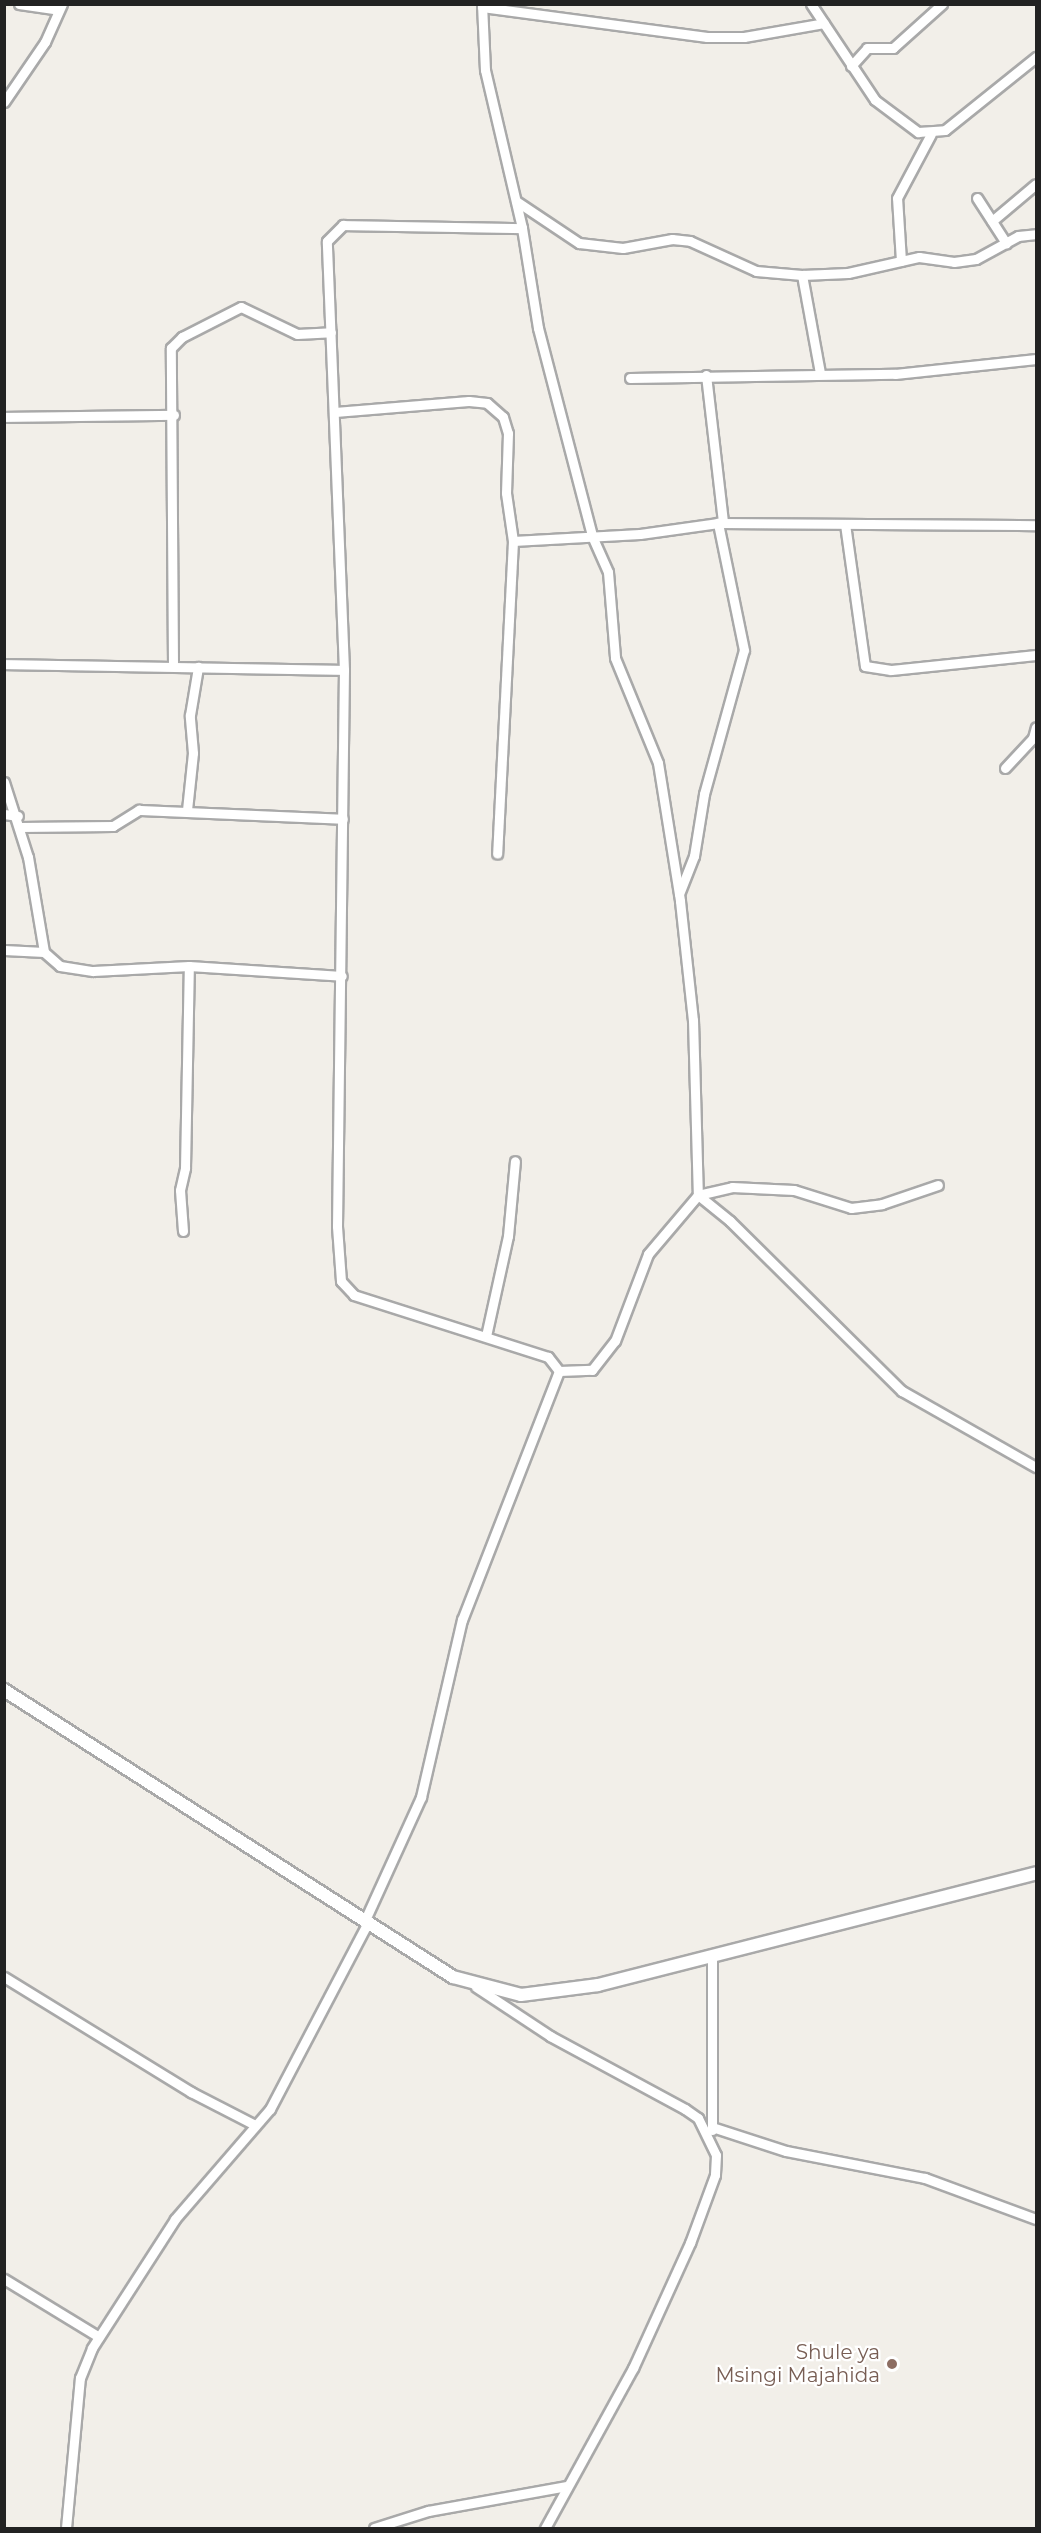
<!DOCTYPE html>
<style>
body{margin:0}
#map{position:relative;width:1041px;height:2533px;overflow:hidden;background:#f2efe9;font-family:Montserrat,sans-serif}
div>[style]{position:absolute}
.roads{filter:drop-shadow(2px 0 #a9a9a9) drop-shadow(-2px 0 #a9a9a9) drop-shadow(0 2px #a9a9a9) drop-shadow(0 -2px #a9a9a9)}
.minor>*{height:9px;margin:-4.5px;padding:0 4.5px;transform-origin:4.5px;border-radius:4.5px;background:#fff}
.tertiary>*{height:12px;margin:-6px;padding:0 6px;transform-origin:6px;border-radius:6px;background:#fff}
.dots>*{width:16px;height:16px;translate:-50% -50%;box-sizing:border-box;border:3px solid #fff;border-radius:50%}
span{translate:-50% -50%;white-space:nowrap;text-align:center;line-height:1.15;-webkit-text-stroke:4.5px #fff;paint-order:stroke}
.education-label{font-size:20px;color:#785e54}
.right{translate:-100% -50%;text-align:right}
.frame{position:absolute;inset:0;border:6px solid #222;pointer-events:none}
</style>
<div id="map">
<div class="roads">
<div class="minor">
<div style="left:19px;top:4px;width:40px;rotate:8.5deg"></div>
<div style="left:482px;top:4px;width:66px;rotate:87.4deg"></div>
<div style="left:485px;top:70px;width:162px;rotate:76.8deg"></div>
<div style="left:522px;top:228px;width:101px;rotate:80.9deg"></div>
<div style="left:538px;top:328px;width:215px;rotate:75.4deg"></div>
<div style="left:592px;top:536px;width:39px;rotate:66deg"></div>
<div style="left:608px;top:572px;width:86px;rotate:85.3deg"></div>
<div style="left:615px;top:658px;width:113px;rotate:67.7deg"></div>
<div style="left:658px;top:763px;width:140px;rotate:80.9deg"></div>
<div style="left:680px;top:901px;width:120px;rotate:83.8deg"></div>
<div style="left:693px;top:1020px;width:175px;rotate:88.4deg"></div>
<div style="left:698px;top:1195px;width:41px;rotate:39.1deg"></div>
<div style="left:730px;top:1221px;width:242px;rotate:44.7deg"></div>
<div style="left:902px;top:1391px;width:154px;rotate:29.6deg"></div>
<div style="left:811px;top:4px;width:115px;rotate:56.3deg"></div>
<div style="left:875px;top:100px;width:54px;rotate:36.7deg"></div>
<div style="left:918px;top:132px;width:27px;rotate:-4deg"></div>
<div style="left:945px;top:130px;width:117px;rotate:-38.7deg"></div>
<div style="left:482px;top:7px;width:227px;rotate:7.6deg"></div>
<div style="left:707px;top:37px;width:37px"></div>
<div style="left:744px;top:37px;width:81px;rotate:-9.9deg"></div>
<div style="left:851px;top:66px;width:24px;rotate:-48deg"></div>
<div style="left:867px;top:48px;width:26px"></div>
<div style="left:893px;top:48px;width:66px;rotate:-41.9deg"></div>
<div style="left:4px;top:102px;width:73px;rotate:-55.7deg"></div>
<div style="left:45px;top:42px;width:42px;rotate:-65.9deg"></div>
<div style="left:977px;top:198px;width:54px;rotate:57.2deg"></div>
<div style="left:516px;top:201px;width:76px;rotate:33.7deg"></div>
<div style="left:579px;top:243px;width:44px;rotate:6.5deg"></div>
<div style="left:623px;top:248px;width:50px;rotate:-10.4deg"></div>
<div style="left:672px;top:239px;width:18px;rotate:6deg"></div>
<div style="left:690px;top:241px;width:72px;rotate:24.4deg"></div>
<div style="left:756px;top:271px;width:46px;rotate:5deg"></div>
<div style="left:802px;top:275px;width:46px;rotate:-2.5deg"></div>
<div style="left:848px;top:273px;width:73px;rotate:-12.7deg"></div>
<div style="left:919px;top:257px;width:35px;rotate:8deg"></div>
<div style="left:954px;top:262px;width:22px;rotate:-8deg"></div>
<div style="left:976px;top:259px;width:48px;rotate:-28.7deg"></div>
<div style="left:1018px;top:236px;width:18px;rotate:-6deg"></div>
<div style="left:992px;top:221px;width:57px;rotate:-40.1deg"></div>
<div style="left:901px;top:261px;width:63px;rotate:-93.6deg"></div>
<div style="left:897px;top:198px;width:72px;rotate:-62deg"></div>
<div style="left:802px;top:275px;width:100px;rotate:79.6deg"></div>
<div style="left:706px;top:375px;width:149px;rotate:83.4deg"></div>
<div style="left:630px;top:378px;width:265px;rotate:-0.9deg"></div>
<div style="left:895px;top:374px;width:142px;rotate:-6.1deg"></div>
<div style="left:335px;top:412px;width:134px;rotate:-4.7deg"></div>
<div style="left:469px;top:401px;width:18px;rotate:6deg"></div>
<div style="left:487px;top:403px;width:21px;rotate:41deg"></div>
<div style="left:503px;top:417px;width:17px;rotate:73deg"></div>
<div style="left:508px;top:433px;width:60px;rotate:91.9deg"></div>
<div style="left:506px;top:493px;width:49px;rotate:81.7deg"></div>
<div style="left:513px;top:541px;width:313px;rotate:92.9deg"></div>
<div style="left:4px;top:417px;width:170px;rotate:-0.7deg"></div>
<div style="left:845px;top:524px;width:143px;rotate:82deg"></div>
<div style="left:865px;top:666px;width:26px;rotate:9deg"></div>
<div style="left:891px;top:670px;width:146px;rotate:-5.9deg"></div>
<div style="left:513px;top:541px;width:127px;rotate:-3.2deg"></div>
<div style="left:640px;top:534px;width:79px;rotate:-8deg"></div>
<div style="left:718px;top:523px;width:318px;rotate:0.4deg"></div>
<div style="left:4px;top:664px;width:340px;rotate:1deg"></div>
<div style="left:173px;top:664px;width:316px;rotate:-90.4deg"></div>
<div style="left:171px;top:348px;width:16px;rotate:-45deg"></div>
<div style="left:182px;top:337px;width:66px;rotate:-27deg"></div>
<div style="left:241px;top:307px;width:62px;rotate:25.7deg"></div>
<div style="left:297px;top:334px;width:34px;rotate:-3deg"></div>
<div style="left:1005px;top:768px;width:41px;rotate:-47deg"></div>
<div style="left:1033px;top:738px;width:11px;rotate:-75deg"></div>
<div style="left:4px;top:782px;width:79px;rotate:72.3deg"></div>
<div style="left:28px;top:857px;width:96px;rotate:80.4deg"></div>
<div style="left:44px;top:952px;width:21px;rotate:41deg"></div>
<div style="left:60px;top:966px;width:33px;rotate:9deg"></div>
<div style="left:93px;top:971px;width:96px;rotate:-3deg"></div>
<div style="left:189px;top:966px;width:153px;rotate:3.7deg"></div>
<div style="left:187px;top:810px;width:57px;rotate:-84deg"></div>
<div style="left:193px;top:753px;width:38px;rotate:-95deg"></div>
<div style="left:190px;top:715px;width:49px;rotate:-80.5deg"></div>
<div style="left:4px;top:814px;width:14px;rotate:8deg"></div>
<div style="left:20px;top:827px;width:93px;rotate:-0.6deg"></div>
<div style="left:113px;top:826px;width:31px;rotate:-32deg"></div>
<div style="left:139px;top:810px;width:204px;rotate:2.5deg"></div>
<div style="left:679px;top:894px;width:41px;rotate:-68.5deg"></div>
<div style="left:694px;top:856px;width:63px;rotate:-80.8deg"></div>
<div style="left:704px;top:794px;width:149px;rotate:-74.5deg"></div>
<div style="left:744px;top:650px;width:130px;rotate:-101.6deg"></div>
<div style="left:4px;top:950px;width:40px;rotate:2.9deg"></div>
<div style="left:183px;top:1231px;width:41px;rotate:-94.2deg"></div>
<div style="left:180px;top:1190px;width:23px;rotate:-77deg"></div>
<div style="left:185px;top:1168px;width:202px;rotate:-88.9deg"></div>
<div style="left:486px;top:1336px;width:102px;rotate:-77.6deg"></div>
<div style="left:508px;top:1236px;width:75px;rotate:-84.7deg"></div>
<div style="left:559px;top:1371px;width:33px;rotate:-2deg"></div>
<div style="left:592px;top:1370px;width:37px;rotate:-52deg"></div>
<div style="left:615px;top:1341px;width:93px;rotate:-69.2deg"></div>
<div style="left:648px;top:1254px;width:77px;rotate:-49.7deg"></div>
<div style="left:698px;top:1195px;width:35px;rotate:-13deg"></div>
<div style="left:732px;top:1187px;width:62px;rotate:2.8deg"></div>
<div style="left:794px;top:1190px;width:60px;rotate:17.5deg"></div>
<div style="left:851px;top:1208px;width:31px;rotate:-7deg"></div>
<div style="left:882px;top:1204px;width:59px;rotate:-18.7deg"></div>
<div style="left:365px;top:1920px;width:135px;rotate:-65.5deg"></div>
<div style="left:421px;top:1797px;width:182px;rotate:-77deg"></div>
<div style="left:462px;top:1620px;width:267px;rotate:-68.7deg"></div>
<div style="left:559px;top:1371px;width:18px;rotate:-128deg"></div>
<div style="left:548px;top:1357px;width:204px;rotate:-162.3deg"></div>
<div style="left:354px;top:1295px;width:19px;rotate:-133deg"></div>
<div style="left:341px;top:1281px;width:55px;rotate:-94.2deg"></div>
<div style="left:337px;top:1226px;width:556px;rotate:-89.28deg"></div>
<div style="left:344px;top:670px;width:429px;rotate:-92.3deg"></div>
<div style="left:327px;top:241px;width:23px;rotate:-45deg"></div>
<div style="left:343px;top:225px;width:179px;rotate:1deg"></div>
<div style="left:4px;top:1977px;width:220px;rotate:31.6deg"></div>
<div style="left:191px;top:2092px;width:72px;rotate:27.3deg"></div>
<div style="left:476px;top:1987px;width:89px;rotate:33.5deg"></div>
<div style="left:550px;top:2036px;width:153px;rotate:28.4deg"></div>
<div style="left:685px;top:2109px;width:16px;rotate:35deg"></div>
<div style="left:698px;top:2118px;width:41px;rotate:64.1deg"></div>
<div style="left:716px;top:2155px;width:20px;rotate:93deg"></div>
<div style="left:715px;top:2175px;width:72px;rotate:110.2deg"></div>
<div style="left:690px;top:2243px;width:137px;rotate:114.5deg"></div>
<div style="left:633px;top:2368px;width:183px;rotate:118.8deg"></div>
<div style="left:712px;top:2127px;width:78px;rotate:18deg"></div>
<div style="left:786px;top:2151px;width:142px;rotate:11deg"></div>
<div style="left:925px;top:2178px;width:118px;rotate:20.3deg"></div>
<div style="left:712px;top:2130px;width:173px;rotate:-90deg"></div>
<div style="left:4px;top:2279px;width:111px;rotate:31.4deg"></div>
<div style="left:66px;top:2528px;width:151px;rotate:-84.7deg"></div>
<div style="left:80px;top:2378px;width:32px;rotate:-68deg"></div>
<div style="left:92px;top:2348px;width:153px;rotate:-57.2deg"></div>
<div style="left:175px;top:2219px;width:145px;rotate:-49.2deg"></div>
<div style="left:270px;top:2109px;width:211px;rotate:-62.3deg"></div>
<div style="left:374px;top:2528px;width:57px;rotate:-17.5deg"></div>
<div style="left:428px;top:2511px;width:141px;rotate:-10.2deg"></div>
</div>
<div class="tertiary">
<div style="left:4px;top:1690px;width:533px;rotate:32.59deg"></div>
<div style="left:453px;top:1977px;width:70px;rotate:14.8deg"></div>
<div style="left:521px;top:1995px;width:78px;rotate:-7.4deg"></div>
<div style="left:598px;top:1985px;width:452px;rotate:-14.3deg"></div>
</div>
</div>
<div class="dots">
<div style="left:892px;top:2364px;background:#8d6e63"></div>
</div>
<div class="education-label">
<span class="right" style="left:880px;top:2364px">Shule ya<br>Msingi Majahida</span>
</div>
<div class="frame"></div>
</div>
